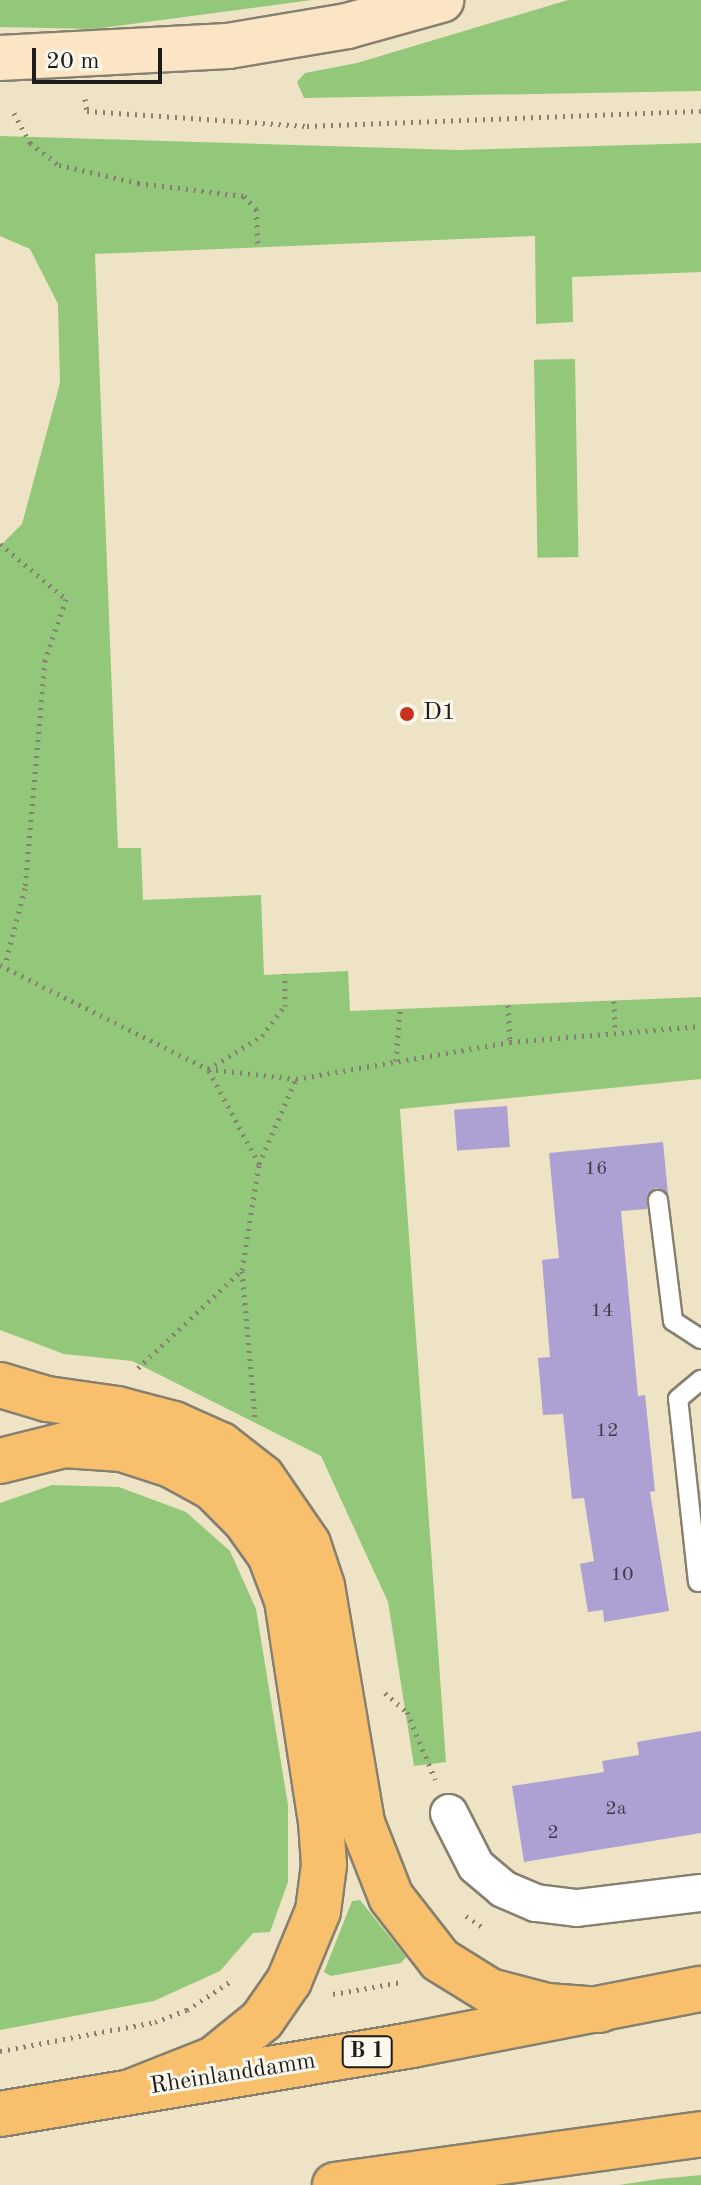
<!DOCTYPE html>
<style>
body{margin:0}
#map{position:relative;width:701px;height:2185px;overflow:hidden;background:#eee4c5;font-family:"Old Standard TT",serif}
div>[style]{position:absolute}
.green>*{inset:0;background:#93c87a;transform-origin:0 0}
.building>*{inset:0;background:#aca1d2;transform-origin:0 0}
.path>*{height:5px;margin-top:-2.5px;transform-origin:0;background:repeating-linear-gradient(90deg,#858070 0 2px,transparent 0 8px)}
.roads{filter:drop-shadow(2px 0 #858070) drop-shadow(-2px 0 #858070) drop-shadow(0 2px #858070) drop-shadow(0 -2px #858070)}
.lane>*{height:18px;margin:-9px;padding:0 9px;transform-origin:9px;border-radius:9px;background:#fff}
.street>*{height:36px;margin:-18px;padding:0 18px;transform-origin:18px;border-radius:18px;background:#fff}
.secondary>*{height:44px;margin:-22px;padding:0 22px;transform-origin:22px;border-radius:22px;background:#fce5c4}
.primary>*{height:44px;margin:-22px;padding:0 22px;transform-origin:22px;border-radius:22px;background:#f8bf6c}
.highway>*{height:44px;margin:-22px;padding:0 22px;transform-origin:22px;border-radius:22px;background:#f8bf6c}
.dots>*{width:22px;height:22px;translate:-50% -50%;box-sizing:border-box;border:4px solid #fbf7ec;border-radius:50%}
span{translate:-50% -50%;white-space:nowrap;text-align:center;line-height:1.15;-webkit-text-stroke:6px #fbf7ec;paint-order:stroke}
.number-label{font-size:20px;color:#403d4a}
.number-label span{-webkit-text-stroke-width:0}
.shield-label span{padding:2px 6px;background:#fbf7ec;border:2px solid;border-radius:6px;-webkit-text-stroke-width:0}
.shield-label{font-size:22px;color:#1c1c1c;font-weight:700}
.poi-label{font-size:24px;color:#1c1c1c}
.left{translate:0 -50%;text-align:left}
.street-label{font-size:24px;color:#1c1c1c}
.scale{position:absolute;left:32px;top:48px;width:130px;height:36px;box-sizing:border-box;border:4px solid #1c1c1c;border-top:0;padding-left:10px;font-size:24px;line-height:28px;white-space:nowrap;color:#1c1c1c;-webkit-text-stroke:6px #fbf7ec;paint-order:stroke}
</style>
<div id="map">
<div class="green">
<div style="clip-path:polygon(0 0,312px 0,94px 29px,0 27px)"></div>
<div style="clip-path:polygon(568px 0,701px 0,701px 91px,304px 98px,297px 82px,305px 73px,357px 63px)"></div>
<div style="clip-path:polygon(0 136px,458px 150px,701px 143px,701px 272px,572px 277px,573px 322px,536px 324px,535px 236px,95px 254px,118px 848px,141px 848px,143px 900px,261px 895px,264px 975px,348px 971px,350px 1011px,701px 997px,701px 1079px,400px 1109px,446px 1762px,414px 1766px,388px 1602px,321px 1456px,132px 1361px,64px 1354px,0 1330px,0 546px,22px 524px,60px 383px,58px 304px,30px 249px,0 236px)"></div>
<div style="left:575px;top:359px;width:198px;height:41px;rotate:89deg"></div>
<div style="clip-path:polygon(52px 1485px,119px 1487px,186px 1512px,230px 1551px,256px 1609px,288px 1805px,288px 1882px,270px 1932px,253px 1933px,220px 1971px,154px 2001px,0 2030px,0 1503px)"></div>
<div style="clip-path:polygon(360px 1900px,406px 1957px,401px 1963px,331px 1976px,324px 1972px,352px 1901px)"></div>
<div style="clip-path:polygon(701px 2175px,701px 2185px,619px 2185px,659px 2179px)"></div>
</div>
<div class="building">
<div style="left:507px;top:1106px;width:41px;height:53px;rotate:86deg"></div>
<div style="clip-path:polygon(663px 1142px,668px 1194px,656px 1188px,647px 1195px,647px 1209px,621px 1211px,638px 1396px,645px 1395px,655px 1491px,650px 1492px,669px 1611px,604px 1622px,603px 1610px,588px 1612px,580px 1564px,594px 1561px,584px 1498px,572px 1499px,563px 1414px,543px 1415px,538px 1358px,550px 1357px,542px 1260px,559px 1258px,549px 1153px)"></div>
<div style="clip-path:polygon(701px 1731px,701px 1833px,524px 1862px,512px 1786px,604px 1772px,602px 1761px,639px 1755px,637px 1742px)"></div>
</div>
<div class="path">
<div style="left:85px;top:99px;width:12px;rotate:81deg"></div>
<div style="left:87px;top:111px;width:221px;rotate:3.9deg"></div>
<div style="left:307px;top:126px;width:394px;rotate:-2.2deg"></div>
<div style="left:14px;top:113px;width:34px;rotate:62deg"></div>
<div style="left:30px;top:143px;width:36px;rotate:37deg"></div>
<div style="left:59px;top:165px;width:81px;rotate:12.8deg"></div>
<div style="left:138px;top:183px;width:107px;rotate:7deg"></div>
<div style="left:244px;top:196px;width:18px;rotate:47deg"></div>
<div style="left:256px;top:209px;width:38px;rotate:87deg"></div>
<div style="left:0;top:544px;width:86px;rotate:39.8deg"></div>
<div style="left:66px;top:599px;width:65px;rotate:109deg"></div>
<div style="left:45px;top:660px;width:229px;rotate:95deg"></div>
<div style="left:25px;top:888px;width:79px;rotate:104.7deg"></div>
<div style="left:0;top:965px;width:233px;rotate:26.6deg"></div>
<div style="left:208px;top:1069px;width:89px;rotate:6.5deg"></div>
<div style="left:296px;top:1079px;width:217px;rotate:-9.8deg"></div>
<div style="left:510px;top:1042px;width:192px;rotate:-4.8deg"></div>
<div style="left:614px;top:1001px;width:30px;rotate:88deg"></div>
<div style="left:508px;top:1005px;width:37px;rotate:87deg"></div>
<div style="left:396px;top:1061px;width:52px;rotate:-85.6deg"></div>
<div style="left:259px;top:1164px;width:93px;rotate:-66.5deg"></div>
<div style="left:242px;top:1271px;width:147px;rotate:84.9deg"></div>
<div style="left:138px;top:1368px;width:143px;rotate:-43.3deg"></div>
<div style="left:242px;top:1270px;width:107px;rotate:-80.9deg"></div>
<div style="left:259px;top:1164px;width:108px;rotate:-118.2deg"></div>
<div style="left:208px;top:1069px;width:63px;rotate:-31.4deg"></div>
<div style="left:262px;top:1036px;width:38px;rotate:-53deg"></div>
<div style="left:285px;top:1006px;width:32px;rotate:-90deg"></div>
<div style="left:385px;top:1693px;width:29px;rotate:41deg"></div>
<div style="left:407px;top:1712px;width:73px;rotate:67.3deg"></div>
<div style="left:466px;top:1916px;width:22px;rotate:34deg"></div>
<div style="left:333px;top:1994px;width:70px;rotate:-9.9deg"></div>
<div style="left:0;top:2051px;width:158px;rotate:-10.6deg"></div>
<div style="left:155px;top:2022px;width:34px;rotate:-21deg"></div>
<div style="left:187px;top:2010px;width:55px;rotate:-33.1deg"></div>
</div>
<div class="roads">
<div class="lane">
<div style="left:658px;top:1200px;width:122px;rotate:82.9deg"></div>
<div style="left:673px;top:1321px;width:33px;rotate:33deg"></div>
<div style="left:698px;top:1582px;width:184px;rotate:-96.2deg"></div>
<div style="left:678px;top:1399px;width:30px;rotate:-40deg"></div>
</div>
<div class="street">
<div style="left:449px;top:1813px;width:59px;rotate:63deg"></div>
<div style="left:476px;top:1866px;width:35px;rotate:40deg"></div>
<div style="left:503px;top:1889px;width:36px;rotate:23deg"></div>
<div style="left:536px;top:1903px;width:41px;rotate:7deg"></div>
<div style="left:577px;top:1908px;width:125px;rotate:-6.9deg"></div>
</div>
<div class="secondary">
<div style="left:0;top:58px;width:228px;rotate:-3deg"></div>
<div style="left:228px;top:46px;width:121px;rotate:-9.5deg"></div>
<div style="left:347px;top:26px;width:98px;rotate:-15.5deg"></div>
</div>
<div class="primary">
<div style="left:0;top:2114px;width:418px;rotate:-9.5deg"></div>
<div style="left:412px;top:2045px;width:294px;rotate:-11deg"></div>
<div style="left:335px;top:2185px;width:370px;rotate:-7.9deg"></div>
</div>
<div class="highway">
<div style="left:0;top:1385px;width:49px;rotate:16.6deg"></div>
<div style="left:47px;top:1399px;width:71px;rotate:8.1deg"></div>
<div style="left:117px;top:1409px;width:59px;rotate:14.7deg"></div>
<div style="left:174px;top:1424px;width:51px;rotate:24.1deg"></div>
<div style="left:221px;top:1445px;width:52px;rotate:38deg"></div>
<div style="left:262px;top:1477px;width:81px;rotate:55.5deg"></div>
<div style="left:308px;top:1544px;width:44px;rotate:71.6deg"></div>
<div style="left:322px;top:1586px;width:240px;rotate:80.4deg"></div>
<div style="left:362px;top:1823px;width:79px;rotate:68.6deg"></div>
<div style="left:391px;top:1897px;width:80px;rotate:52.1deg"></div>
<div style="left:440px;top:1960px;width:59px;rotate:31.8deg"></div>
<div style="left:490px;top:1991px;width:59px;rotate:14.7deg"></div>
<div style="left:547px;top:2006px;width:53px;rotate:4.3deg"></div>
<div style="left:0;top:1461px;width:66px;rotate:-14deg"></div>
<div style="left:64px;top:1445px;width:58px;rotate:3.9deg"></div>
<div style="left:122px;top:1449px;width:52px;rotate:18.1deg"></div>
<div style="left:171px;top:1465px;width:48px;rotate:28.7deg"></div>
<div style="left:213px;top:1488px;width:45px;rotate:45deg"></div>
<div style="left:245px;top:1520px;width:43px;rotate:54.5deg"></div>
<div style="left:270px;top:1555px;width:48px;rotate:69.3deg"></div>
<div style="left:287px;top:1600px;width:224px;rotate:81.3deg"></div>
<div style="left:321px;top:1821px;width:44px;rotate:86.1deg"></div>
<div style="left:324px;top:1865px;width:46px;rotate:97.4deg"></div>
<div style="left:318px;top:1911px;width:76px;rotate:112.5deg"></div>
<div style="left:289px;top:1981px;width:47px;rotate:124.7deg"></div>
<div style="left:262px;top:2020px;width:62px;rotate:140.9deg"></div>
<div style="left:214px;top:2059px;width:87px;rotate:158.4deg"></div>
</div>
</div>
<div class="dots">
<div style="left:407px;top:714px;background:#c8321e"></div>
</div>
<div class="number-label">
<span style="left:596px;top:1169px">16</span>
<span style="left:602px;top:1311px">14</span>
<span style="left:607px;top:1431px">12</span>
<span style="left:622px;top:1575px">10</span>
<span style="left:616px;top:1809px">2a</span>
<span style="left:553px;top:1833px">2</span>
</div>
<div class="shield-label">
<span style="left:367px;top:2052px">B 1</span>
</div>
<div class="poi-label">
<span class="left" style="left:423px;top:714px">D1</span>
</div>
<div class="street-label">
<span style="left:233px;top:2075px;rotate:-9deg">Rheinlanddamm</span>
</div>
<div class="scale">20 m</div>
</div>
